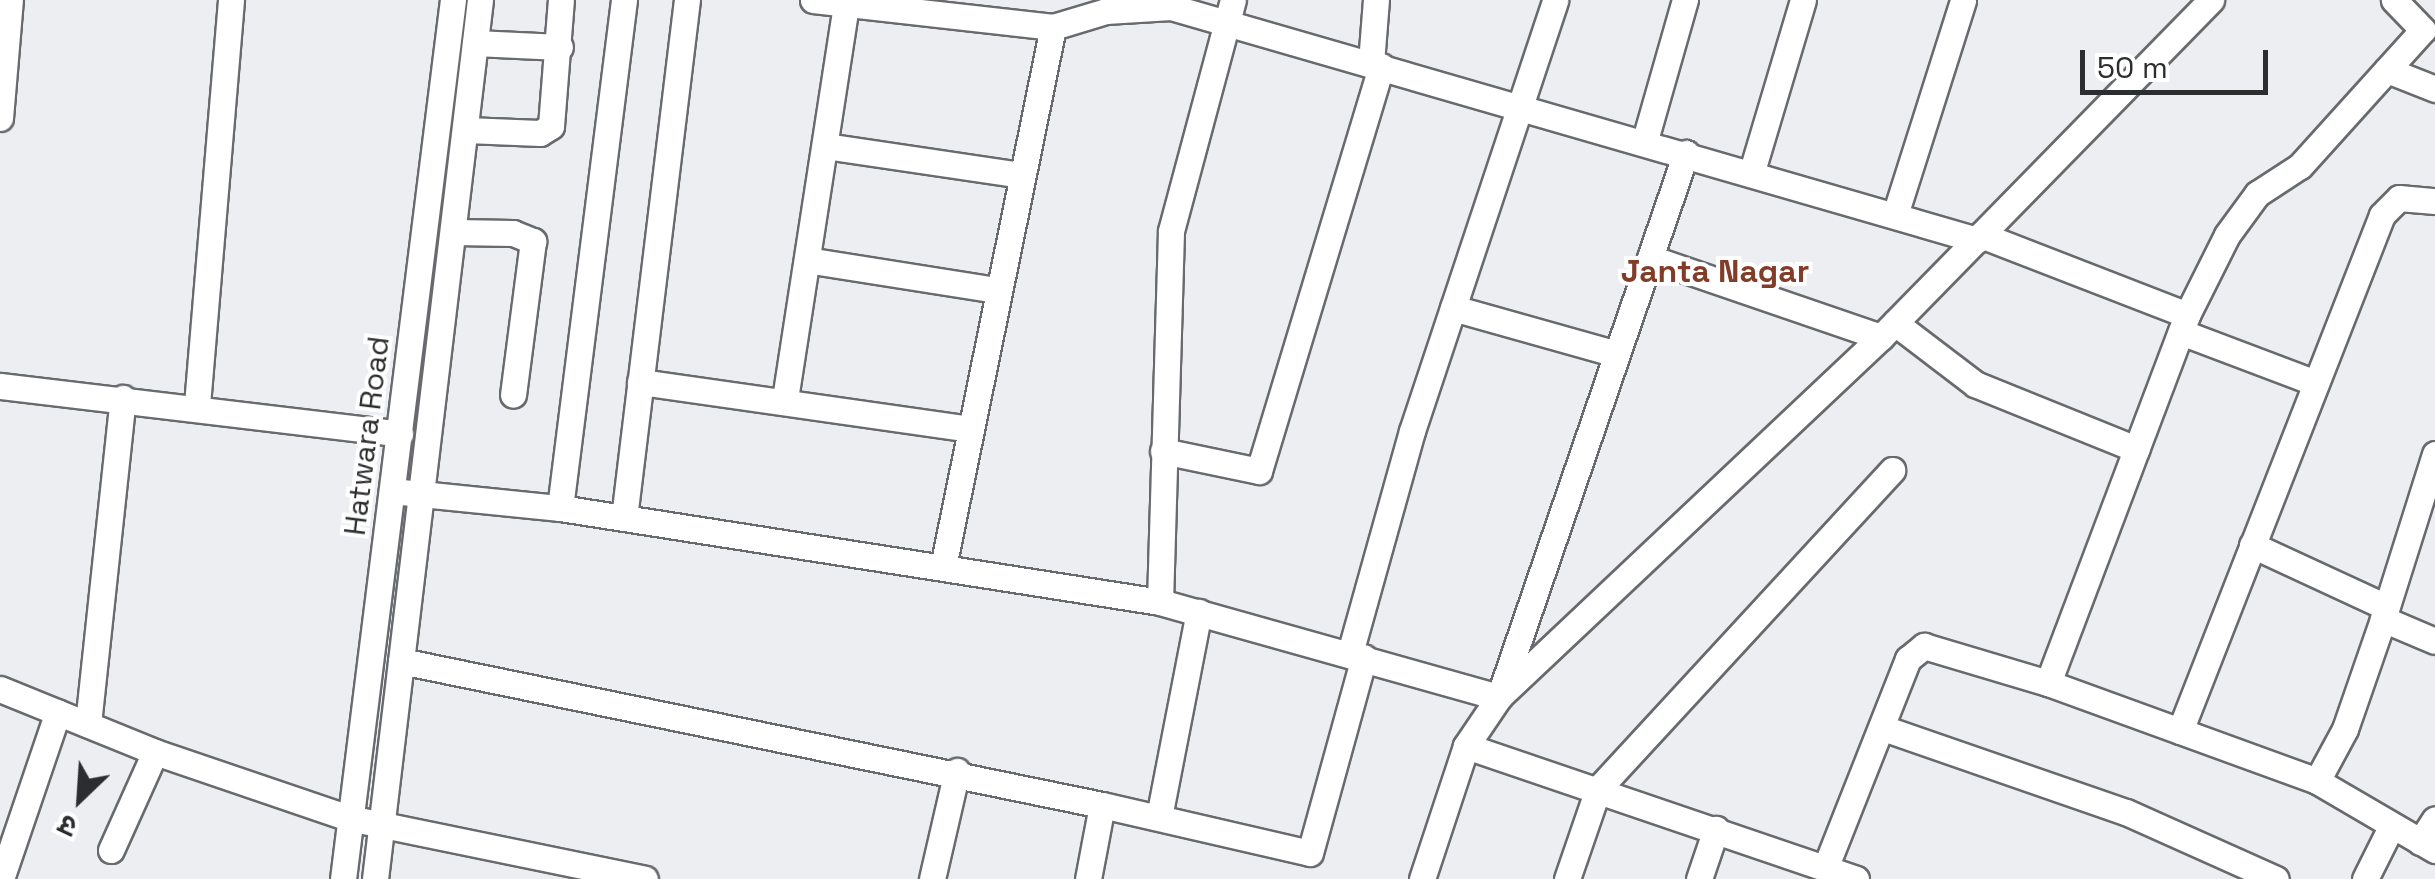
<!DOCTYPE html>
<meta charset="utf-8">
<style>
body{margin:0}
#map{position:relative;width:2435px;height:879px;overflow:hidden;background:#eceef2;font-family:"Space Grotesk","Noto Sans Devanagari",sans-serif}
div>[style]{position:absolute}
.roads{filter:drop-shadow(2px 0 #686a6d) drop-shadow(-2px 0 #686a6d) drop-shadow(0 2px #686a6d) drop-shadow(0 -2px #686a6d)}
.minor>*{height:25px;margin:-12.5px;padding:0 12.5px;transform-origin:12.5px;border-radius:12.5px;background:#fff}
span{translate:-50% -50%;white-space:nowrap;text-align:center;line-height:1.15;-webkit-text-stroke:8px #fff;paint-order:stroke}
.street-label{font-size:30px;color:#2c2d2e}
.neighbourhood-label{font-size:32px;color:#823d28;font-weight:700}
.north{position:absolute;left:30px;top:749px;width:100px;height:100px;-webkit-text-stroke:8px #fff;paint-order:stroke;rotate:205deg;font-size:28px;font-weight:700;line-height:40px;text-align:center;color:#2c2d2e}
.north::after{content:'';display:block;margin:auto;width:35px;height:45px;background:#2c2d2e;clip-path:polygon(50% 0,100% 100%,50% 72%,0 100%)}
.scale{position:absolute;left:2080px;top:50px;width:188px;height:45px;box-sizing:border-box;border:5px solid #2c2d2e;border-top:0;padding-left:12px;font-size:30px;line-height:35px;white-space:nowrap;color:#2c2d2e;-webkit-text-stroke:8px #fff;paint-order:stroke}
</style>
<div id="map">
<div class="roads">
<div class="minor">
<div style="left:813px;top:0;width:242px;rotate:6.4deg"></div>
<div style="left:1053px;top:27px;width:55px;rotate:-16.8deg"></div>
<div style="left:1106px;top:11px;width:65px;rotate:-3.5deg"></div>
<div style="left:1171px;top:7px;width:839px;rotate:16.12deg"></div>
<div style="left:475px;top:43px;width:85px;rotate:2.7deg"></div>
<div style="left:1371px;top:63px;width:63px;rotate:-85.5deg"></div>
<div style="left:2387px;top:70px;width:52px;rotate:21.6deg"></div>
<div style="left:0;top:118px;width:118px;rotate:-85.2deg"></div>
<div style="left:466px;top:130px;width:74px;rotate:2.3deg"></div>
<div style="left:540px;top:133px;width:13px;rotate:-32deg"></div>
<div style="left:551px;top:126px;width:126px;rotate:-85.5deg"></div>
<div style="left:1645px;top:140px;width:146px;rotate:-74.1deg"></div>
<div style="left:825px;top:146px;width:198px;rotate:8.4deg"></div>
<div style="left:1752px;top:171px;width:178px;rotate:-73.4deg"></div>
<div style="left:1895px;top:215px;width:225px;rotate:-72.4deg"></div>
<div style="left:454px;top:232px;width:59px;rotate:1deg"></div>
<div style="left:513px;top:233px;width:22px;rotate:22deg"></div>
<div style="left:533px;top:241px;width:155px;rotate:97.4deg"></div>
<div style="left:1981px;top:235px;width:221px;rotate:21.2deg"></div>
<div style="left:1650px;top:258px;width:244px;rotate:18.9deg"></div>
<div style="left:807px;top:260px;width:192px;rotate:9deg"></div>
<div style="left:1453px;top:308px;width:170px;rotate:15.7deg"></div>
<div style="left:1895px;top:323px;width:101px;rotate:37.3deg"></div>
<div style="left:1975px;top:384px;width:174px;rotate:22deg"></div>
<div style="left:2181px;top:332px;width:144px;rotate:20.7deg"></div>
<div style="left:640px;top:382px;width:333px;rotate:8.1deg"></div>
<div style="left:0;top:386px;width:403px;rotate:6.8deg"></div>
<div style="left:785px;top:399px;width:400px;rotate:-81.2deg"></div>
<div style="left:197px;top:405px;width:406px;rotate:-85.2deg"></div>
<div style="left:1163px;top:451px;width:98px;rotate:11.8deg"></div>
<div style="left:1259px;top:471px;width:423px;rotate:-73.2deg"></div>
<div style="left:392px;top:491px;width:169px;rotate:5.8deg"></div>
<div style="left:560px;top:508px;width:607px;rotate:8.9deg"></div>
<div style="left:1160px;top:602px;width:352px;rotate:15.7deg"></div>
<div style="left:560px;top:508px;width:512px;rotate:-82.82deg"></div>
<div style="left:624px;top:518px;width:522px;rotate:-83.07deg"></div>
<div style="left:2252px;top:545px;width:148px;rotate:24.8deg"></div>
<div style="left:943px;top:567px;width:551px;rotate:-78.49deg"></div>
<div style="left:1160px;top:602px;width:371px;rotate:-88.3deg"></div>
<div style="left:1171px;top:231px;width:239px;rotate:-75deg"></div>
<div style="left:2383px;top:619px;width:173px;rotate:-72.5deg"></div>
<div style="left:1350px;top:653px;width:230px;rotate:-74.4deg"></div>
<div style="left:1412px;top:431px;width:454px;rotate:-71.6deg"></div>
<div style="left:401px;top:661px;width:716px;rotate:11.61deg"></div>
<div style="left:1102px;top:805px;width:75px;rotate:100.7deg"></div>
<div style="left:2048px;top:683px;width:286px;rotate:20deg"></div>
<div style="left:2317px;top:781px;width:137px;rotate:30.3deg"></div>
<div style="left:0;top:689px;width:167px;rotate:22.1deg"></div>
<div style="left:155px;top:752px;width:205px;rotate:18.8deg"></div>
<div style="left:349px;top:818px;width:302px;rotate:11.6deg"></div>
<div style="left:1501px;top:692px;width:570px;rotate:-71.06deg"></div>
<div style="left:88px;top:724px;width:328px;rotate:-83.9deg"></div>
<div style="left:1883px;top:728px;width:257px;rotate:19.1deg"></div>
<div style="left:2126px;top:812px;width:164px;rotate:24.1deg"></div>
<div style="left:2180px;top:731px;width:554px;rotate:-68.62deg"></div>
<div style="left:2382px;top:215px;width:24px;rotate:-45deg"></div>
<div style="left:2399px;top:198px;width:36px;rotate:5deg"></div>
<div style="left:1466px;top:746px;width:412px;rotate:18.8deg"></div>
<div style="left:2317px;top:781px;width:59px;rotate:-61.7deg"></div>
<div style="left:2345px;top:729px;width:116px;rotate:-70.9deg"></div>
<div style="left:2383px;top:619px;width:56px;rotate:22.9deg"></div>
<div style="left:1102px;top:805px;width:213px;rotate:13deg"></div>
<div style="left:1310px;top:853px;width:203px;rotate:-74.6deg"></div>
<div style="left:1159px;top:817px;width:209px;rotate:-79deg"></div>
<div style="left:2420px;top:842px;width:27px;rotate:-57deg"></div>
<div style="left:111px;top:850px;width:107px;rotate:-65.8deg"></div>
<div style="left:1826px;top:866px;width:223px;rotate:-68.4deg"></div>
<div style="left:1908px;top:659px;width:21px;rotate:-39deg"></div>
<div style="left:1924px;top:646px;width:129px;rotate:16.6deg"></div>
<div style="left:2048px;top:683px;width:393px;rotate:-69.3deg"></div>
<div style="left:2187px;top:315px;width:89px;rotate:-63.4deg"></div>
<div style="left:2227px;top:235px;width:51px;rotate:-53.8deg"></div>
<div style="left:2257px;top:194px;width:51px;rotate:-33.1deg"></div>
<div style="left:2300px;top:166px;width:183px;rotate:-47.9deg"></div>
<div style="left:2423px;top:30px;width:42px;rotate:-134deg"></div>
<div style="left:1px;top:879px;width:176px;rotate:-71.2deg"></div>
<div style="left:343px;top:879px;width:886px;rotate:-82.87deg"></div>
<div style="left:375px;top:879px;width:885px;rotate:-83.19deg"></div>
<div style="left:932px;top:879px;width:111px;rotate:-77deg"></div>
<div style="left:1422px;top:879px;width:140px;rotate:-71.7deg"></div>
<div style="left:1466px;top:746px;width:59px;rotate:-56deg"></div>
<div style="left:1499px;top:697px;width:525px;rotate:-43.3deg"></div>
<div style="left:1881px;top:337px;width:472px;rotate:-45.6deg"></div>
<div style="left:1567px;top:879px;width:95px;rotate:-71deg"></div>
<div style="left:1598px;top:789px;width:434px;rotate:-47.3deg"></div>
<div style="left:1699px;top:879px;width:53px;rotate:-71.2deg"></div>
<div style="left:2365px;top:879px;width:58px;rotate:-63.4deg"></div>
</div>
</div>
<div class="street-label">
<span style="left:367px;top:436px;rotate:-83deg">Hatwara Road</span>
</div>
<div class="neighbourhood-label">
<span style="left:1715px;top:271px">Janta Nagar</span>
</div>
<div class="north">उ</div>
<div class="scale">50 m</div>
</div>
